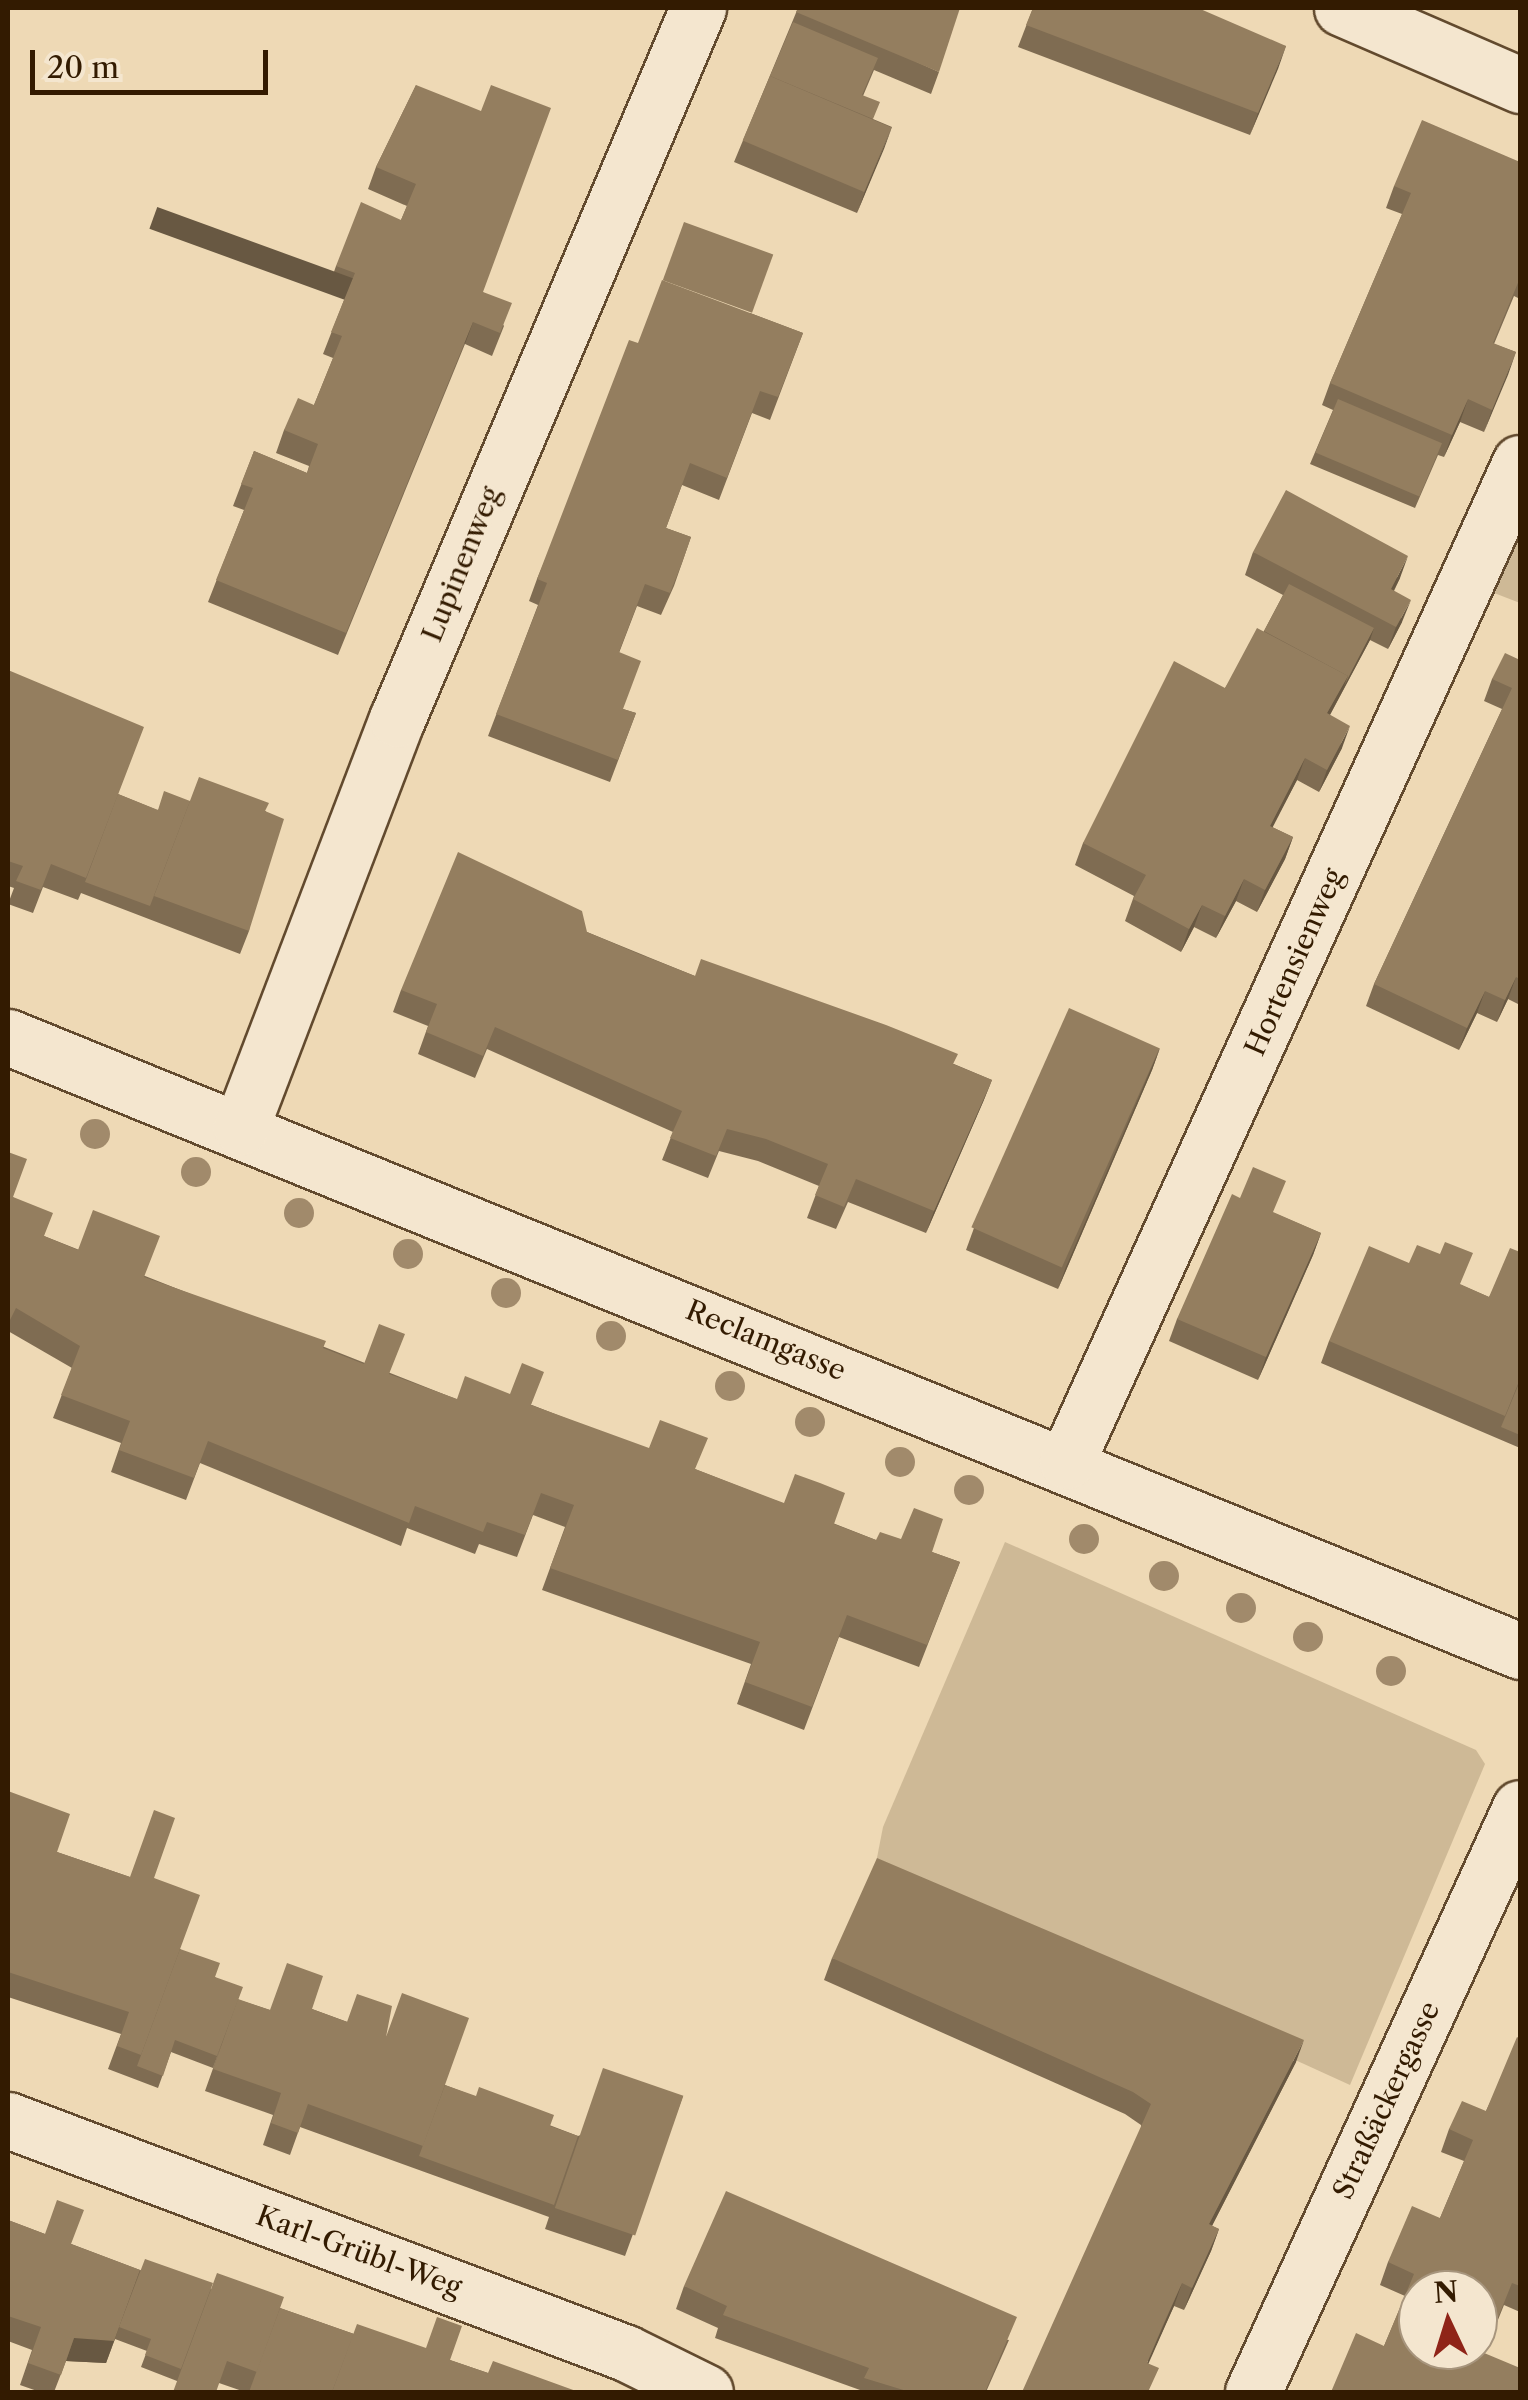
<!DOCTYPE html>
<meta charset="utf-8">
<style>
body{margin:0}
#map{position:relative;width:1528px;height:2400px;overflow:hidden;background:#eed9b5;font-family:"Libre Caslon Text",serif}
div>[style]{position:absolute}
.green>*{inset:0;background:#ceb996}
.roads{filter:drop-shadow(2px 0 #624a2e) drop-shadow(-2px 0 #624a2e) drop-shadow(0 2px #624a2e) drop-shadow(0 -2px #624a2e)}
.street>*{height:55px;margin:-27.5px;padding:0 27.5px;transform-origin:27.5px;border-radius:27.5px;background:#f4e6cf}
.trees>*{width:30px;height:30px;margin:-15px;border-radius:50%;background:#a18a6b}
.wall>*{inset:0;background:#7f6c52}
.shaded-wall>*{inset:0;background:#685842;transform-origin:0 0}
.building>*{inset:0;background:#947e5f;transform-origin:0 0}
span{translate:-50% -50%;white-space:nowrap;text-align:center;line-height:1.15;-webkit-text-stroke:8px #f4e6cf;paint-order:stroke}
.street-label{font-size:28px;color:#331b01}
.frame{position:absolute;inset:0;border:10px solid #331b01;pointer-events:none}
.north{position:absolute;left:1398px;top:2270px;width:100px;height:100px;box-sizing:border-box;background:#f4e6cf;border:2px solid #a7957d;border-radius:50%;rotate:356deg;font-size:28px;font-weight:700;line-height:40px;text-align:center;color:#331b01}
.north::after{content:'';display:block;margin:auto;width:35px;height:45px;background:#8f2418;clip-path:polygon(50% 0,100% 100%,50% 72%,0 100%)}
.scale{position:absolute;left:30px;top:50px;width:238px;height:45px;box-sizing:border-box;border:5px solid #331b01;border-top:0;padding-left:12px;font-size:30px;line-height:35px;white-space:nowrap;color:#331b01;-webkit-text-stroke:8px #f4e6cf;paint-order:stroke}
</style>
<div id="map">
<div class="green">
<div style="clip-path:polygon(1520px 518px,1520px 603px,1489px 591px)"></div>
<div style="clip-path:polygon(1005px 1542px,1476px 1750px,1485px 1764px,1350px 2085px,875px 1868px,883px 1827px)"></div>
</div>
<div class="roads">
<div class="street">
<div style="left:1342px;top:8px;width:194px;rotate:23.4deg"></div>
<div style="left:8px;top:1037px;width:1632px;rotate:22.1deg"></div>
<div style="left:241px;top:1127px;width:437px;rotate:-69.1deg"></div>
<div style="left:397px;top:719px;width:772px;rotate:-67.05deg"></div>
<div style="left:1067px;top:1461px;width:1096px;rotate:-65.59deg"></div>
<div style="left:8px;top:2120px;width:660px;rotate:20.66deg"></div>
<div style="left:626px;top:2353px;width:88px;rotate:26.3deg"></div>
<div style="left:1253px;top:2392px;width:642px;rotate:-65.43deg"></div>
</div>
</div>
<div class="trees">
<div style="left:95px;top:1134px"></div>
<div style="left:196px;top:1172px"></div>
<div style="left:299px;top:1213px"></div>
<div style="left:408px;top:1254px"></div>
<div style="left:506px;top:1293px"></div>
<div style="left:611px;top:1336px"></div>
<div style="left:730px;top:1386px"></div>
<div style="left:810px;top:1422px"></div>
<div style="left:900px;top:1462px"></div>
<div style="left:969px;top:1490px"></div>
<div style="left:1084px;top:1539px"></div>
<div style="left:1164px;top:1576px"></div>
<div style="left:1241px;top:1608px"></div>
<div style="left:1308px;top:1637px"></div>
<div style="left:1391px;top:1671px"></div>
</div>
<div class="wall">
<div style="clip-path:polygon(798px 8px,939px 72px,931px 94px,874px 70px,863px 96px,873px 119px,892px 127px,857px 213px,734px 162px)"></div>
<div style="clip-path:polygon(1033px 8px,1286px 46px,1250px 135px,1018px 47px)"></div>
<div style="clip-path:polygon(416px 85px,483px 292px,504px 326px,492px 356px,465px 344px,338px 655px,208px 602px,244px 510px,233px 506px,254px 451px,307px 473px,309px 466px,276px 453px,284px 430px,314px 405px,333px 358px,323px 354px,346px 295px,328px 289px,336px 266px,401px 220px,407px 206px,368px 189px,376px 167px)"></div>
<div style="clip-path:polygon(1520px 162px,1520px 299px,1514px 296px,1494px 344px,1516px 352px,1484px 432px,1460px 422px,1444px 457px,1438px 455px,1415px 508px,1310px 464px,1333px 410px,1322px 405px,1330px 383px,1402px 214px,1386px 208px,1394px 186px)"></div>
<div style="clip-path:polygon(750px 313px,803px 333px,770px 420px,752px 413px,719px 500px,682px 485px,666px 528px,691px 537px,674px 586px,661px 615px,637px 606px,619px 653px,623px 709px,636px 713px,610px 782px,488px 736px,538px 605px,529px 601px,537px 579px,638px 343px)"></div>
<div style="clip-path:polygon(1253px 552px,1400px 578px,1394px 591px,1402px 622px,1388px 649px,1370px 640px,1330px 715px,1342px 748px,1319px 792px,1297px 780px,1272px 827px,1293px 837px,1285px 859px,1257px 912px,1236px 901px,1216px 938px,1194px 927px,1181px 952px,1125px 921px,1134px 896px,1075px 865px,1083px 843px,1225px 688px,1264px 631px,1283px 595px,1245px 575px)"></div>
<div style="clip-path:polygon(1520px 660px,1520px 1005px,1508px 999px,1497px 1022px,1477px 1013px,1459px 1050px,1366px 1006px,1374px 984px,1502px 709px,1484px 701px,1492px 679px)"></div>
<div style="clip-path:polygon(8px 670px,118px 794px,157px 810px,190px 801px,266px 811px,249px 931px,240px 954px,81px 893px,78px 900px,43px 887px,33px 913px,8px 904px,14px 888px,8px 886px)"></div>
<div style="clip-path:polygon(587px 932px,695px 976px,954px 1064px,992px 1080px,983px 1102px,926px 1233px,848px 1202px,836px 1229px,807px 1218px,819px 1186px,758px 1161px,719px 1151px,708px 1178px,662px 1160px,673px 1132px,487px 1049px,475px 1078px,418px 1054px,428px 1026px,393px 1012px,401px 990px)"></div>
<div style="clip-path:polygon(1160px 1048px,1152px 1070px,1058px 1289px,966px 1250px,974px 1228px)"></div>
<div style="clip-path:polygon(8px 1152px,13px 1197px,44px 1236px,456px 1399px,532px 1405px,876px 1540px,932px 1552px,960px 1562px,919px 1667px,839px 1637px,804px 1730px,737px 1704px,751px 1664px,542px 1590px,565px 1527px,533px 1515px,517px 1557px,479px 1544px,475px 1554px,407px 1528px,401px 1546px,200px 1463px,186px 1500px,111px 1472px,121px 1443px,53px 1418px,72px 1368px,8px 1331px,8px 1332px)"></div>
<div style="clip-path:polygon(1274px 1213px,1321px 1233px,1313px 1255px,1258px 1380px,1169px 1341px,1177px 1319px)"></div>
<div style="clip-path:polygon(1520px 1252px,1520px 1448px,1321px 1363px,1329px 1341px,1461px 1285px,1489px 1297px)"></div>
<div style="clip-path:polygon(8px 1791px,57px 1852px,130px 1877px,154px 1878px,180px 1949px,215px 1977px,239px 2000px,270px 2010px,312px 2009px,386px 2036px,445px 2085px,578px 2136px,683px 2096px,625px 2256px,545px 2229px,549px 2217px,300px 2127px,290px 2155px,263px 2145px,273px 2115px,205px 2091px,222px 2043px,213px 2068px,171px 2052px,158px 2088px,108px 2069px,121px 2034px,8px 1997px)"></div>
<div style="clip-path:polygon(832px 1958px,1296px 2062px,1212px 2226px,1219px 2229px,1211px 2251px,1184px 2310px,1174px 2306px,1148px 2363px,1141px 2125px,1125px 2114px,824px 1980px)"></div>
<div style="clip-path:polygon(1520px 2039px,1520px 2312px,1504px 2305px,1489px 2342px,1478px 2337px,1478px 2290px,1418px 2350px,1384px 2346px,1405px 2296px,1380px 2285px,1388px 2262px,1440px 2218px,1464px 2161px,1441px 2152px,1449px 2129px,1486px 2111px)"></div>
<div style="clip-path:polygon(8px 2220px,140px 2270px,280px 2308px,354px 2334px,450px 2360px,488px 2373px,575px 2392px,245px 2392px,219px 2383px,177px 2381px,141px 2367px,147px 2351px,115px 2339px,106px 2363px,66px 2361px,54px 2392px,40px 2392px,20px 2385px,32px 2350px,8px 2341px)"></div>
<div style="clip-path:polygon(684px 2286px,1009px 2340px,986px 2392px,859px 2392px,860px 2390px,715px 2338px,718px 2328px,676px 2309px)"></div>
</div>
<div class="shaded-wall">
<div style="clip-path:polygon(1286px 46px,1278px 69px,1250px 135px,1258px 113px)"></div>
<div style="clip-path:polygon(892px 127px,884px 149px,857px 213px,865px 191px)"></div>
<div style="left:473px;top:322px;width:23px;height:336px;rotate:110deg"></div>
<div style="clip-path:polygon(1516px 352px,1508px 375px,1484px 432px,1492px 410px)"></div>
<div style="clip-path:polygon(1468px 399px,1460px 422px,1444px 457px,1452px 435px)"></div>
<div style="clip-path:polygon(1408px 556px,1400px 578px,1383px 611px,1391px 589px)"></div>
<div style="clip-path:polygon(1411px 600px,1402px 622px,1388px 649px,1396px 627px)"></div>
<div style="clip-path:polygon(1374px 628px,1370px 640px,1319px 735px,1327px 713px)"></div>
<div style="clip-path:polygon(1350px 726px,1342px 748px,1319px 792px,1327px 770px)"></div>
<div style="clip-path:polygon(1305px 758px,1297px 780px,1262px 848px,1270px 826px)"></div>
<div style="clip-path:polygon(1293px 837px,1285px 859px,1257px 912px,1265px 890px)"></div>
<div style="clip-path:polygon(1244px 879px,1236px 901px,1216px 938px,1225px 916px)"></div>
<div style="clip-path:polygon(1202px 905px,1194px 927px,1181px 952px,1189px 929px)"></div>
<div style="clip-path:polygon(1516px 977px,1508px 999px,1497px 1022px,1505px 1000px)"></div>
<div style="clip-path:polygon(1485px 991px,1477px 1013px,1459px 1050px,1467px 1028px)"></div>
<div style="clip-path:polygon(1160px 1048px,1152px 1070px,1058px 1289px,1066px 1267px)"></div>
<div style="clip-path:polygon(992px 1080px,983px 1102px,926px 1233px,934px 1211px)"></div>
<div style="clip-path:polygon(1321px 1233px,1313px 1255px,1258px 1380px,1266px 1357px)"></div>
<div style="clip-path:polygon(1304px 2040px,1296px 2062px,1201px 2247px,1209px 2224px)"></div>
<div style="clip-path:polygon(1219px 2229px,1211px 2251px,1184px 2310px,1192px 2288px)"></div>
<div style="clip-path:polygon(140px 2270px,106px 2363px,66px 2361px,74px 2338px)"></div>
<div style="clip-path:polygon(1182px 2283px,1174px 2306px,1139px 2385px,1147px 2363px)"></div>
</div>
<div class="building">
<div style="clip-path:polygon(798px 8px,960px 8px,939px 72px,796px 12px)"></div>
<div style="clip-path:polygon(1033px 8px,1198px 8px,1286px 46px,1258px 113px,1026px 25px)"></div>
<div style="clip-path:polygon(793px 22px,878px 58px,862px 95px,880px 102px,873px 119px,770px 76px)"></div>
<div style="left:770px;top:76px;width:132px;height:70px;rotate:23deg"></div>
<div style="clip-path:polygon(416px 85px,481px 111px,491px 85px,551px 108px,483px 292px,512px 303px,500px 333px,473px 322px,346px 633px,216px 580px,253px 488px,241px 484px,254px 451px,307px 473px,318px 444px,284px 430px,298px 398px,314px 405px,342px 336px,331px 332px,355px 273px,336px 266px,361px 202px,401px 220px,416px 184px,376px 167px)"></div>
<div style="clip-path:polygon(1422px 120px,1520px 162px,1520px 278px,1493px 343px,1516px 352px,1492px 410px,1468px 399px,1452px 435px,1330px 383px,1411px 193px,1394px 186px)"></div>
<div style="left:684px;top:222px;width:95px;height:62px;rotate:20deg"></div>
<div style="clip-path:polygon(662px 280px,803px 333px,778px 397px,760px 391px,727px 478px,690px 463px,666px 528px,691px 537px,682px 563px,670px 593px,645px 584px,619px 652px,641px 661px,623px 709px,636px 713px,618px 760px,496px 714px,547px 583px,537px 579px,629px 340px,638px 343px)"></div>
<div style="left:1338px;top:399px;width:113px;height:58px;rotate:23deg"></div>
<div style="clip-path:polygon(1286px 490px,1408px 556px,1391px 589px,1411px 600px,1396px 627px,1253px 552px)"></div>
<div style="clip-path:polygon(1289px 584px,1374px 628px,1344px 686px,1348px 676px,1264px 631px)"></div>
<div style="clip-path:polygon(1257px 628px,1348px 676px,1327px 713px,1350px 726px,1327px 770px,1305px 758px,1270px 826px,1293px 837px,1265px 890px,1244px 879px,1225px 916px,1202px 905px,1189px 929px,1133px 899px,1146px 875px,1083px 843px,1174px 661px,1225px 688px)"></div>
<div style="clip-path:polygon(1505px 653px,1520px 660px,1520px 979px,1516px 977px,1505px 1000px,1485px 991px,1467px 1028px,1374px 984px,1512px 688px,1492px 679px)"></div>
<div style="clip-path:polygon(8px 670px,144px 727px,86px 878px,51px 864px,41px 890px,16px 881px,23px 866px,8px 861px)"></div>
<div style="clip-path:polygon(199px 777px,269px 803px,265px 811px,284px 819px,249px 931px,154px 896px)"></div>
<div style="clip-path:polygon(164px 791px,190px 801px,150px 906px,85px 882px,118px 794px,158px 810px)"></div>
<div style="clip-path:polygon(458px 852px,582px 911px,587px 932px,639px 954px,695px 976px,701px 959px,886px 1025px,958px 1054px,953px 1064px,992px 1080px,934px 1211px,856px 1179px,844px 1207px,815px 1195px,828px 1164px,766px 1139px,727px 1129px,716px 1156px,670px 1138px,682px 1111px,495px 1027px,483px 1056px,426px 1032px,437px 1004px,401px 990px)"></div>
<div style="left:1069px;top:1008px;width:99px;height:240px;rotate:24deg"></div>
<div style="clip-path:polygon(8px 1152px,27px 1159px,13px 1197px,53px 1213px,44px 1236px,78px 1250px,93px 1210px,160px 1236px,144px 1277px,326px 1341px,323px 1348px,364px 1364px,379px 1324px,405px 1334px,389px 1374px,457px 1399px,465px 1376px,510px 1394px,522px 1363px,544px 1372px,531px 1405px,649px 1448px,660px 1420px,708px 1438px,695px 1469px,784px 1503px,795px 1474px,820px 1483px,845px 1493px,834px 1524px,876px 1540px,880px 1532px,901px 1539px,914px 1508px,943px 1519px,932px 1552px,960px 1562px,927px 1645px,847px 1615px,812px 1707px,745px 1682px,760px 1642px,550px 1568px,574px 1505px,541px 1493px,525px 1535px,487px 1522px,483px 1532px,415px 1506px,409px 1523px,208px 1441px,194px 1478px,119px 1450px,130px 1421px,61px 1395px,80px 1346px,16px 1308px,8px 1324px)"></div>
<div style="clip-path:polygon(1253px 1167px,1286px 1181px,1273px 1212px,1321px 1233px,1266px 1357px,1177px 1319px,1232px 1194px,1240px 1198px)"></div>
<div style="clip-path:polygon(1445px 1242px,1473px 1253px,1460px 1284px,1489px 1297px,1510px 1248px,1520px 1252px,1520px 1379px,1505px 1416px,1329px 1341px,1369px 1246px,1409px 1263px,1417px 1245px,1440px 1254px)"></div>
<div style="clip-path:polygon(1520px 1381px,1520px 1435px,1501px 1427px)"></div>
<div style="clip-path:polygon(8px 1791px,70px 1814px,57px 1852px,130px 1877px,154px 1810px,175px 1818px,154px 1878px,200px 1895px,141px 2055px,117px 2046px,129px 2012px,8px 1972px)"></div>
<div style="clip-path:polygon(877px 1858px,1304px 2040px,1209px 2224px,1219px 2229px,1192px 2288px,1182px 2283px,1163px 2325px,1147px 2363px,1159px 2368px,1148px 2392px,1022px 2392px,1151px 2104px,1133px 2092px,832px 1958px)"></div>
<div style="clip-path:polygon(180px 1949px,220px 1963px,215px 1977px,243px 1987px,217px 2056px,175px 2040px,163px 2076px,137px 2066px)"></div>
<div style="clip-path:polygon(287px 1963px,323px 1976px,312px 2009px,347px 2022px,357px 1994px,392px 2006px,386px 2037px,402px 1993px,469px 2018px,423px 2146px,308px 2104px,298px 2133px,271px 2123px,281px 2093px,213px 2069px,238px 1999px,270px 2010px)"></div>
<div style="clip-path:polygon(1517px 2037px,1520px 2039px,1520px 2286px,1512px 2283px,1497px 2320px,1484px 2314px,1478px 2326px,1478px 2290px,1418px 2290px,1418px 2350px,1477px 2350px,1520px 2368px,1520px 2392px,1331px 2392px,1356px 2333px,1384px 2346px,1414px 2274px,1388px 2262px,1412px 2206px,1440px 2218px,1473px 2140px,1449px 2129px,1462px 2101px,1486px 2111px)"></div>
<div style="left:603px;top:2068px;width:85px;height:148px;rotate:19deg"></div>
<div style="clip-path:polygon(445px 2085px,476px 2096px,479px 2087px,554px 2115px,550px 2126px,578px 2136px,554px 2205px,419px 2156px)"></div>
<div style="clip-path:polygon(726px 2191px,1017px 2317px,985px 2392px,910px 2392px,864px 2378px,869px 2368px,723px 2315px,727px 2306px,684px 2286px)"></div>
<div style="clip-path:polygon(57px 2200px,84px 2210px,71px 2244px,140px 2270px,114px 2341px,74px 2338px,61px 2375px,28px 2363px,41px 2327px,8px 2316px,8px 2220px,45px 2234px)"></div>
<div style="clip-path:polygon(145px 2259px,213px 2283px,181px 2369px,145px 2355px,151px 2339px,119px 2327px)"></div>
<div style="clip-path:polygon(217px 2273px,284px 2297px,257px 2372px,227px 2361px,216px 2392px,173px 2392px)"></div>
<div style="clip-path:polygon(280px 2308px,354px 2334px,332px 2392px,249px 2392px)"></div>
<div style="clip-path:polygon(437px 2317px,462px 2326px,450px 2360px,488px 2373px,493px 2361px,576px 2391px,575px 2392px,332px 2392px,357px 2324px,426px 2348px)"></div>
</div>
<div class="street-label">
<span style="left:461px;top:564px;rotate:-68deg">Lupinenweg</span>
<span style="left:1294px;top:962px;rotate:-66deg">Hortensienweg</span>
<span style="left:766px;top:1340px;rotate:22deg">Reclamgasse</span>
<span style="left:1386px;top:2100px;rotate:-65deg">Straßäckergasse</span>
<span style="left:359px;top:2251px;rotate:20deg">Karl-Grübl-Weg</span>
</div>
<div class="frame"></div>
<div class="north">N</div>
<div class="scale">20 m</div>
</div>
